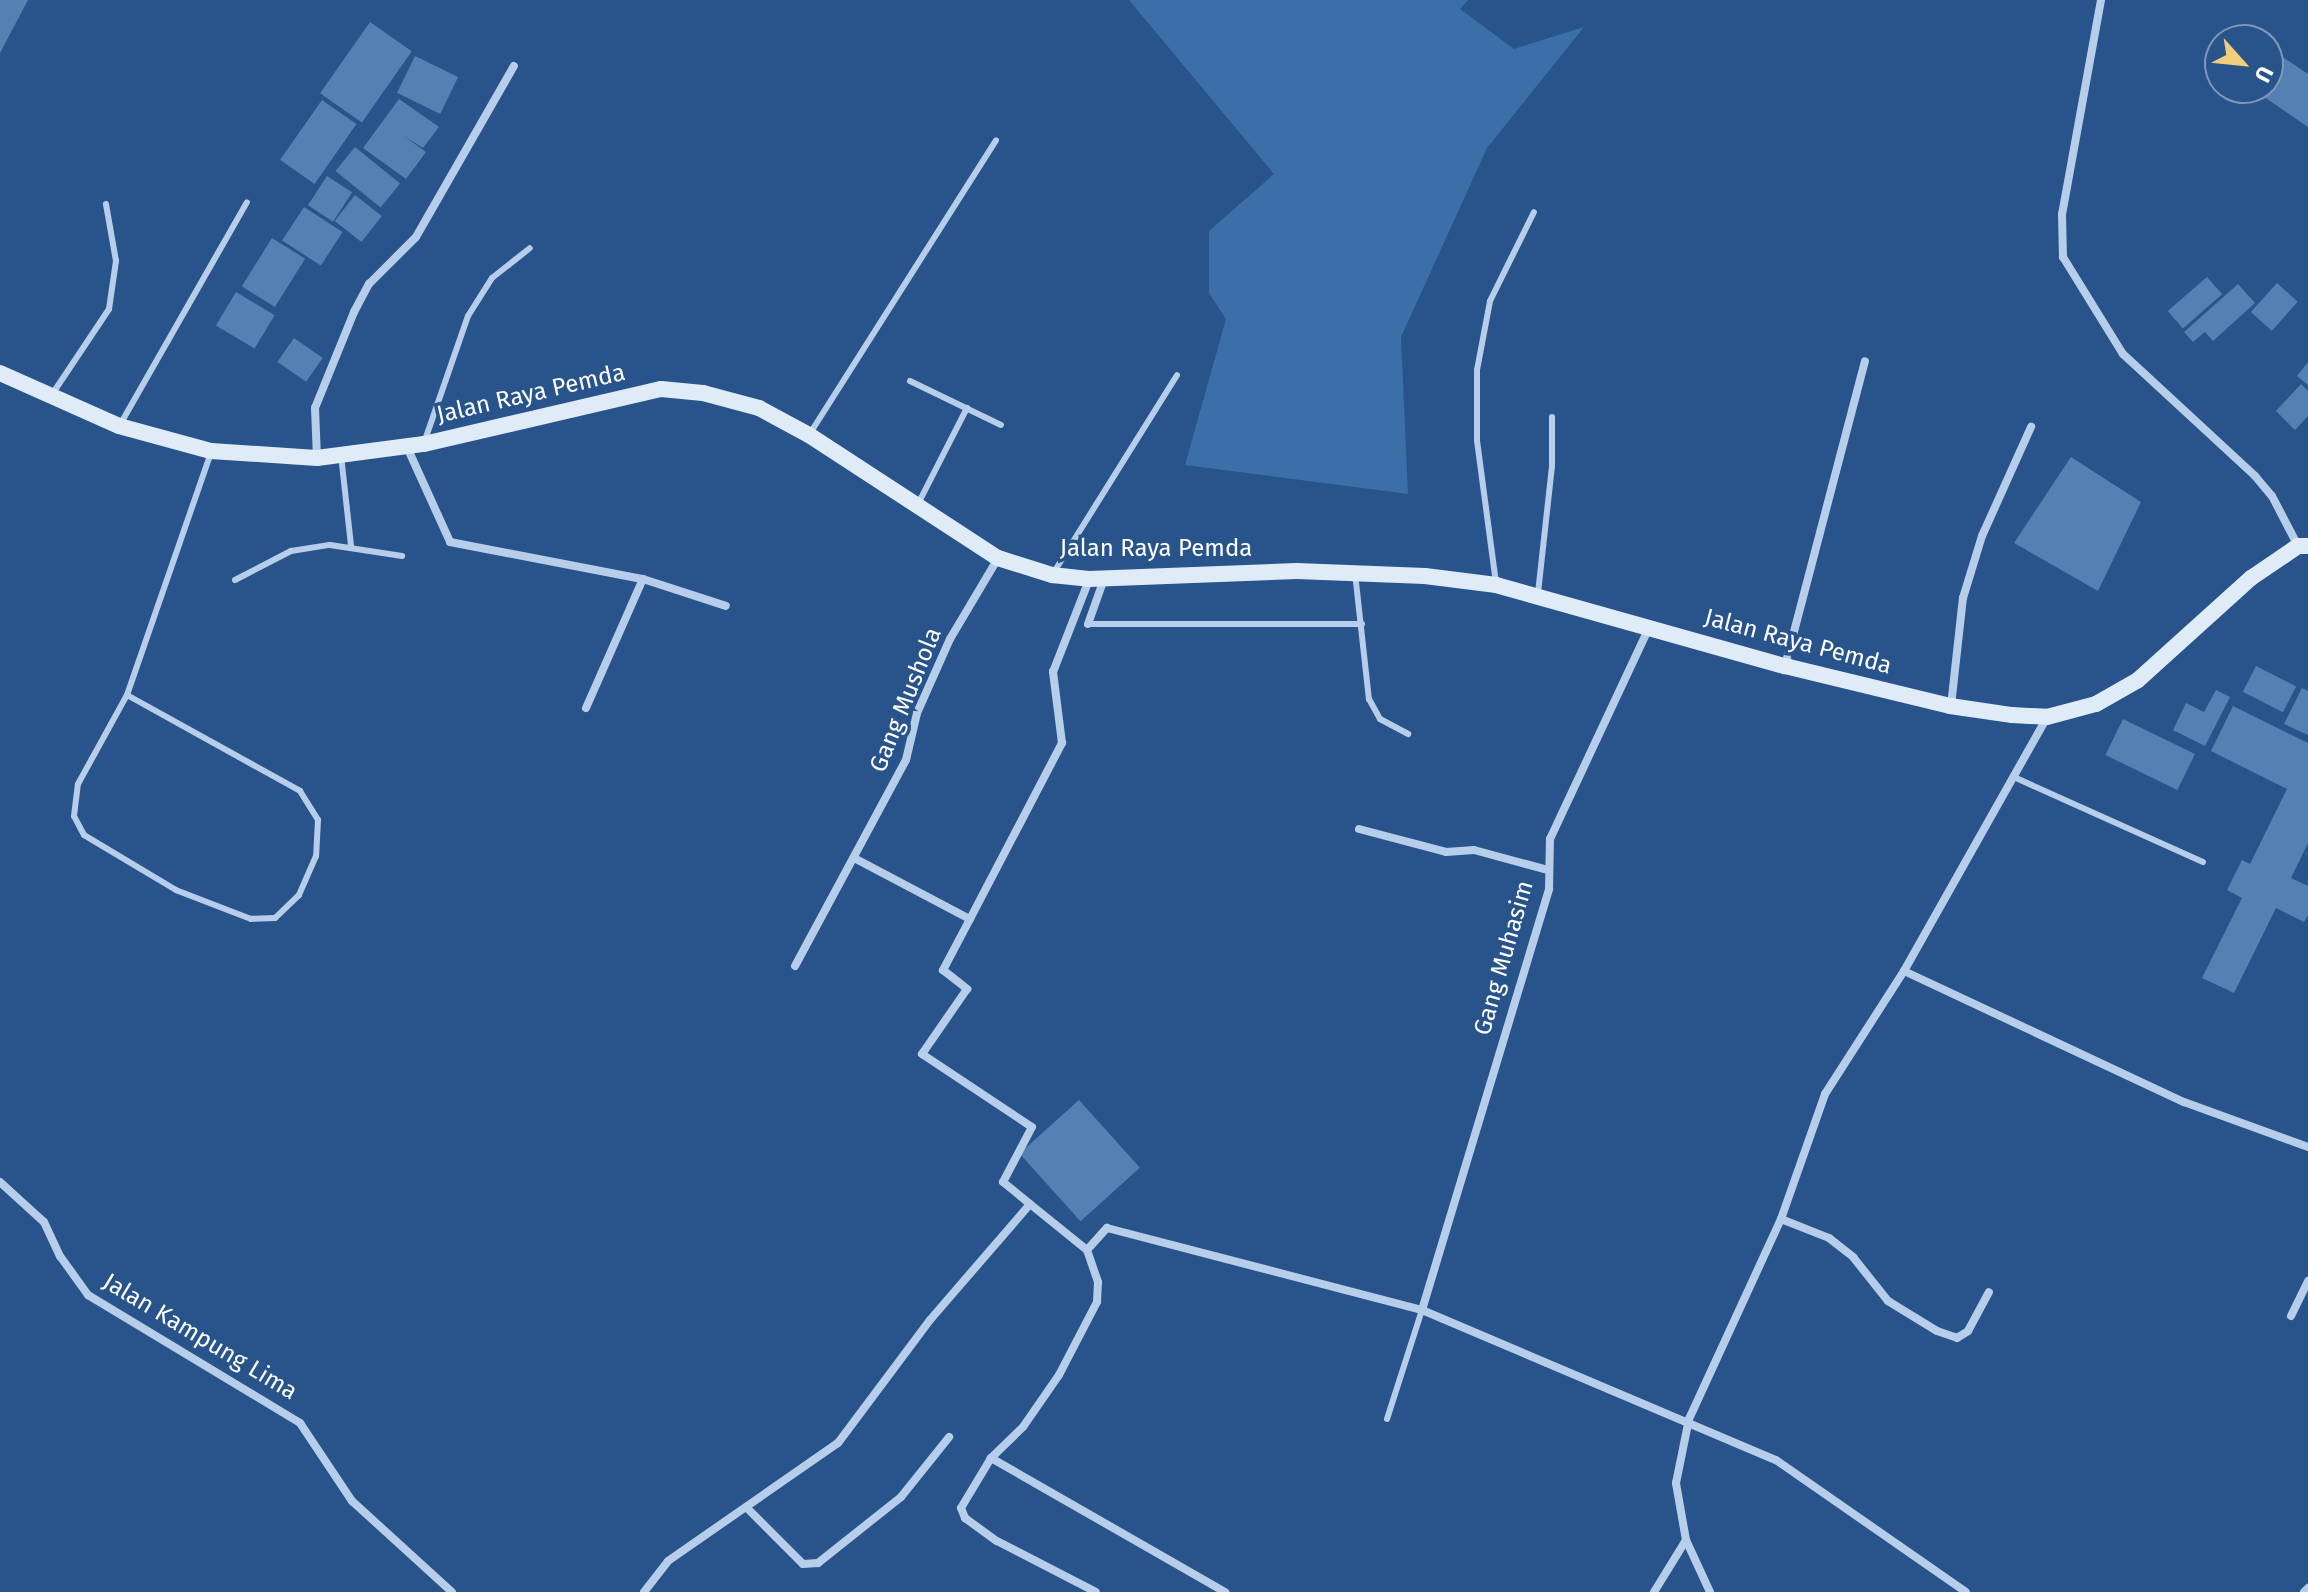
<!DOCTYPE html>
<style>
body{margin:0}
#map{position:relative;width:2308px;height:1592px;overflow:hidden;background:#28548b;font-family:"Fira Sans",sans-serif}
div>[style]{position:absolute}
.green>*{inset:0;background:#3c6ea7}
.building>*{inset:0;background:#5480b3;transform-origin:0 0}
.lane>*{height:6px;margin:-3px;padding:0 3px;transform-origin:3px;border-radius:3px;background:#b6cee9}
.street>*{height:8px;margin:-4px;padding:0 4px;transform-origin:4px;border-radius:4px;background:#b6cee9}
.secondary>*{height:16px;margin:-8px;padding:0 8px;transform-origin:8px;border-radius:8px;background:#e0ebf8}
span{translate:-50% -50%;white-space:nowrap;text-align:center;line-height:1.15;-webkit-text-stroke:7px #28548b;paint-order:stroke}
.street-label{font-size:24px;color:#fff}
.north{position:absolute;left:2204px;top:24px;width:80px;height:80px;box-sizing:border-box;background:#28548b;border:2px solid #7e98b9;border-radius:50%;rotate:117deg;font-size:22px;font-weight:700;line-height:32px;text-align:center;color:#fff}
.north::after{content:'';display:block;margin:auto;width:28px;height:36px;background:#f1ce7c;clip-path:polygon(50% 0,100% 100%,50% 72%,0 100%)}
</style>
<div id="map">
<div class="green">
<div style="clip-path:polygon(1129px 0,1468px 0,1460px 9px,1514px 49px,1584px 27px,1487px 148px,1401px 337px,1408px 494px,1185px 465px,1226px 319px,1209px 293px,1209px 231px,1274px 174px)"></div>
</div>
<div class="building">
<div style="clip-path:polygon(0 0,28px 0,0 53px)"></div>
<div style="left:370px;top:22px;width:51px;height:87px;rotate:35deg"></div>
<div style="clip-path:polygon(2271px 49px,2308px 74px,2308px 127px,2251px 88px,2268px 88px)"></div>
<div style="left:415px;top:56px;width:48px;height:41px;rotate:26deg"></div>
<div style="clip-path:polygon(399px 99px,439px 127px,423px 148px,404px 136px,426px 152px,406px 179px,363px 148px)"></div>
<div style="left:322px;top:100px;width:42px;height:73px;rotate:35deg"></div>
<div style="left:355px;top:147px;width:58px;height:31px;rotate:39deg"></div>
<div style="left:327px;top:176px;width:30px;height:35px;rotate:33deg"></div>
<div style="left:355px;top:195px;width:34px;height:33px;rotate:38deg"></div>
<div style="left:304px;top:207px;width:46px;height:40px;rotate:33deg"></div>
<div style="left:272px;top:238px;width:39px;height:57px;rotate:32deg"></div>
<div style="left:2207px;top:277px;width:23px;height:52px;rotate:49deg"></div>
<div style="left:2277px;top:283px;width:28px;height:39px;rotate:42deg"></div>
<div style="clip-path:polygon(2238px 284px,2255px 303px,2213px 341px,2205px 332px,2193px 342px,2184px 332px)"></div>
<div style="left:236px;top:292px;width:45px;height:39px;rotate:31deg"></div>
<div style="left:294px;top:338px;width:35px;height:29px;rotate:35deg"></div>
<div style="clip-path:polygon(2308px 362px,2308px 385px,2297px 376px)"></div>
<div style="clip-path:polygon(2301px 384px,2308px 391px,2308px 416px,2295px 430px,2276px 411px)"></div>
<div style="clip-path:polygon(2071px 457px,2141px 502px,2098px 591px,2014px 543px)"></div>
<div style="left:2256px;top:666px;width:45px;height:29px;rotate:27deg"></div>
<div style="clip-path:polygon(2302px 688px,2308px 691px,2308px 735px,2284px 724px)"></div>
<div style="clip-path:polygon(2216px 690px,2230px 697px,2205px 746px,2173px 730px,2186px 703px,2204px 712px)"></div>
<div style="clip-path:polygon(2233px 706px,2308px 743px,2308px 843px,2291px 878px,2308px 886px,2308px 915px,2304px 922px,2276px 908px,2234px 993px,2202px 978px,2242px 898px,2227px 890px,2242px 860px,2250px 864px,2287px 789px,2211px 751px)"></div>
<div style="left:2123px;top:719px;width:80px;height:40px;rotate:26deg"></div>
<div style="left:1079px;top:1100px;width:91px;height:80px;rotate:48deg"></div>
</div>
<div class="lane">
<div style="left:910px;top:381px;width:101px;rotate:25.8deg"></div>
<div style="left:53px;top:393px;width:101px;rotate:-56.3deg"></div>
<div style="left:109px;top:309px;width:49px;rotate:-81.7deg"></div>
<div style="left:116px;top:261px;width:58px;rotate:-100deg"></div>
<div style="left:121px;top:423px;width:254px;rotate:-60.3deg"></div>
<div style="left:809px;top:435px;width:349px;rotate:-57.6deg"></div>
<div style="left:425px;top:440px;width:131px;rotate:-70.9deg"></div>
<div style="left:468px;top:316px;width:45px;rotate:-57.7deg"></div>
<div style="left:492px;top:278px;width:48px;rotate:-38.3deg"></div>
<div style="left:341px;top:455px;width:92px;rotate:83.7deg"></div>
<div style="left:918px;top:504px;width:108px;rotate:-63deg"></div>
<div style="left:1054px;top:572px;width:232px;rotate:-58deg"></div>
<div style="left:1355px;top:573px;width:127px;rotate:83.7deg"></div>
<div style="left:1369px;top:699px;width:23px;rotate:61deg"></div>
<div style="left:1380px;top:719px;width:32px;rotate:28deg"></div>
<div style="left:235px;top:580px;width:63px;rotate:-27.4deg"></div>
<div style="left:291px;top:551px;width:39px;rotate:-9deg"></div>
<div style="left:330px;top:545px;width:73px;rotate:8.7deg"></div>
<div style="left:1496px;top:583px;width:144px;rotate:-97.6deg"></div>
<div style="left:1477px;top:440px;width:70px;rotate:-90deg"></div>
<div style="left:1477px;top:370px;width:70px;rotate:-79.3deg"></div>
<div style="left:1490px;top:301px;width:99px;rotate:-63.7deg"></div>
<div style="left:1538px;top:593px;width:128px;rotate:-83.7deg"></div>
<div style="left:1552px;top:466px;width:49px;rotate:-90deg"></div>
<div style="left:1088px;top:624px;width:274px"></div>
<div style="left:127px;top:695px;width:198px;rotate:29deg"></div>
<div style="left:300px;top:791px;width:34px;rotate:58deg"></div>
<div style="left:318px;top:820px;width:36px;rotate:93deg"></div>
<div style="left:316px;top:856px;width:43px;rotate:113.6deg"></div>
<div style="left:299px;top:895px;width:33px;rotate:136deg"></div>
<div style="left:275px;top:918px;width:24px;rotate:178deg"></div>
<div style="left:251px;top:919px;width:80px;rotate:-158.9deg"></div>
<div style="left:176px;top:890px;width:107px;rotate:-149.1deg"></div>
<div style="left:84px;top:835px;width:21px;rotate:-118deg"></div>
<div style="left:74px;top:816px;width:32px;rotate:-83deg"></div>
<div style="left:78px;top:784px;width:102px;rotate:-61.2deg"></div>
<div style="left:127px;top:695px;width:257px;rotate:-70.9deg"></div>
<div style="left:2016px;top:778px;width:205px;rotate:24.2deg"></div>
<div style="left:1387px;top:1419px;width:114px;rotate:-72.2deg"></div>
</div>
<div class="street">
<div style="left:2101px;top:0;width:218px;rotate:100.3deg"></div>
<div style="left:2062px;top:214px;width:43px;rotate:88.7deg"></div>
<div style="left:2063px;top:257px;width:114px;rotate:58.3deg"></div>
<div style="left:2123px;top:354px;width:180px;rotate:42.7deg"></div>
<div style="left:2255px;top:476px;width:26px;rotate:50deg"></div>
<div style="left:2272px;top:496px;width:56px;rotate:62.5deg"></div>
<div style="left:407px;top:447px;width:104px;rotate:65.6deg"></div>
<div style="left:450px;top:542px;width:197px;rotate:10.9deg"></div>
<div style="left:643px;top:579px;width:87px;rotate:18deg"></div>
<div style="left:317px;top:458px;width:50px;rotate:-92.3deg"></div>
<div style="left:315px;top:408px;width:104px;rotate:-67.9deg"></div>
<div style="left:354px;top:312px;width:32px;rotate:-62deg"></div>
<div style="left:369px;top:284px;width:66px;rotate:-45deg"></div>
<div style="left:416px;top:237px;width:197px;rotate:-60.2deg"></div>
<div style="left:1088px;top:624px;width:48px;rotate:-70.4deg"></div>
<div style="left:1785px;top:666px;width:315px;rotate:-75.3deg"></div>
<div style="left:1951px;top:706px;width:109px;rotate:-83.7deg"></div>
<div style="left:1963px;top:598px;width:65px;rotate:-73deg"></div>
<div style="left:1982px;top:536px;width:120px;rotate:-65.8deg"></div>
<div style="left:586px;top:708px;width:141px;rotate:-66.2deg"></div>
<div style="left:1359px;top:829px;width:90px;rotate:14.8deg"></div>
<div style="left:1446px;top:852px;width:28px;rotate:-4deg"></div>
<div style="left:1474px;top:850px;width:77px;rotate:15.1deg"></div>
<div style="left:856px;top:859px;width:129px;rotate:27.8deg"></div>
<div style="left:970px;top:919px;width:58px;rotate:117.9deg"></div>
<div style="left:943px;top:970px;width:31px;rotate:38deg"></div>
<div style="left:967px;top:989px;width:79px;rotate:124.7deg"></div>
<div style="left:922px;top:1054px;width:132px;rotate:33.6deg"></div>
<div style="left:1032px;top:1127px;width:62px;rotate:117.8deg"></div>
<div style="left:1003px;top:1182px;width:35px;rotate:39deg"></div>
<div style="left:970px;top:919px;width:199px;rotate:-62.4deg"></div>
<div style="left:1062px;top:743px;width:72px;rotate:-97.2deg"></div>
<div style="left:1053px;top:672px;width:99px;rotate:-68.6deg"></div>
<div style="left:795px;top:966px;width:234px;rotate:-61.7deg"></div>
<div style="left:906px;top:760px;width:48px;rotate:-76.8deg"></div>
<div style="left:917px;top:713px;width:81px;rotate:-66deg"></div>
<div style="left:950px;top:639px;width:94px;rotate:-59.3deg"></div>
<div style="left:1904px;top:971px;width:309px;rotate:25.1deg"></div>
<div style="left:2184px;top:1102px;width:132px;rotate:19.9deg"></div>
<div style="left:0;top:1182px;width:59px;rotate:42.3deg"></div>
<div style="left:44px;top:1222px;width:38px;rotate:65deg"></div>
<div style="left:60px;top:1256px;width:48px;rotate:54.3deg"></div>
<div style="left:88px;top:1295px;width:248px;rotate:31.1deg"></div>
<div style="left:300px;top:1423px;width:94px;rotate:56.3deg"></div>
<div style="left:352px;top:1501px;width:135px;rotate:42.3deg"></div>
<div style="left:1781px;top:1219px;width:52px;rotate:21.6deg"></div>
<div style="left:1829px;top:1238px;width:31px;rotate:38deg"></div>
<div style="left:1853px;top:1257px;width:56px;rotate:51.5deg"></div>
<div style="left:1888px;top:1301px;width:57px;rotate:31.5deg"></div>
<div style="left:1937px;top:1331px;width:21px;rotate:19deg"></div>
<div style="left:1957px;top:1338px;width:13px;rotate:-32deg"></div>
<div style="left:1968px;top:1331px;width:44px;rotate:-61.7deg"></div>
<div style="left:1087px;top:1250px;width:30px;rotate:-48deg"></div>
<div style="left:1107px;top:1228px;width:325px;rotate:14.6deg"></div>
<div style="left:1422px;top:1310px;width:384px;rotate:23deg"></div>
<div style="left:1776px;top:1460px;width:231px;rotate:34.8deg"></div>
<div style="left:1422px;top:1310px;width:440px;rotate:-73.2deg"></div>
<div style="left:1549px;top:889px;width:50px;rotate:-88.9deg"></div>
<div style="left:1550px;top:839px;width:233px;rotate:-64.9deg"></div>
<div style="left:2291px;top:1316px;width:39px;rotate:-64deg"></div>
<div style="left:991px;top:1458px;width:270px;rotate:29.8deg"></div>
<div style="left:747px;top:1508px;width:79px;rotate:45deg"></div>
<div style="left:803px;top:1564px;width:15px;rotate:-4deg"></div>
<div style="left:818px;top:1563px;width:106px;rotate:-38.5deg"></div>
<div style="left:901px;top:1497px;width:77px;rotate:-51.3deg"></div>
<div style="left:644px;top:1592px;width:39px;rotate:-52deg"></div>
<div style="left:668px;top:1561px;width:207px;rotate:-34.8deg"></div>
<div style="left:838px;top:1443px;width:154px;rotate:-53.2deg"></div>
<div style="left:930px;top:1320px;width:153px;rotate:-49.2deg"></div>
<div style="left:1030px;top:1204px;width:73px;rotate:38.9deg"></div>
<div style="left:1087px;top:1250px;width:34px;rotate:71deg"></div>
<div style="left:1098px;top:1282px;width:20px;rotate:93deg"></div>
<div style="left:1097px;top:1302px;width:82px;rotate:117.5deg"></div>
<div style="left:1059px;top:1375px;width:63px;rotate:124.7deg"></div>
<div style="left:1023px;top:1427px;width:45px;rotate:135.9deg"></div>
<div style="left:991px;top:1458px;width:58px;rotate:121deg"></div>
<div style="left:961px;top:1508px;width:11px;rotate:68deg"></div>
<div style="left:965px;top:1518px;width:39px;rotate:36deg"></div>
<div style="left:997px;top:1541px;width:111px;rotate:27.3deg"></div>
<div style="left:1654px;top:1592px;width:61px;rotate:-58.4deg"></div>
<div style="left:1710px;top:1592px;width:57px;rotate:-114.8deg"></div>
<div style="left:1686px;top:1540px;width:58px;rotate:-100deg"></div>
<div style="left:1676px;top:1483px;width:65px;rotate:-78.5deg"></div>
<div style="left:1689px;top:1419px;width:220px;rotate:-65.3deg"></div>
<div style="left:1781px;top:1219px;width:133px;rotate:-70.6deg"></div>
<div style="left:1825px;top:1094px;width:146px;rotate:-57.3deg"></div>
<div style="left:1904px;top:971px;width:291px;rotate:-60.6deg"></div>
<div style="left:2304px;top:1592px;width:6px;rotate:-45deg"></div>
</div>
<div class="secondary">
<div style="left:0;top:373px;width:130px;rotate:24deg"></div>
<div style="left:119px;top:426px;width:95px;rotate:15.2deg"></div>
<div style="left:211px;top:451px;width:106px;rotate:3.8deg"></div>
<div style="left:317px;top:458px;width:108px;rotate:-7.5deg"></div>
<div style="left:424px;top:444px;width:243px;rotate:-13.1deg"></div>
<div style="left:661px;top:389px;width:42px;rotate:5.4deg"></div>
<div style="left:703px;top:393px;width:58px;rotate:15deg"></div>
<div style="left:759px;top:408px;width:57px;rotate:28.4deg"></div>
<div style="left:809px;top:435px;width:225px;rotate:33.1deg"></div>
<div style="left:998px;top:558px;width:57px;rotate:17.5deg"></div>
<div style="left:1052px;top:575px;width:37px;rotate:6deg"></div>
<div style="left:1089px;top:579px;width:208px;rotate:-2.2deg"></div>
<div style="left:1297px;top:571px;width:128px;rotate:2.2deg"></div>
<div style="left:1425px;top:576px;width:72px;rotate:7.2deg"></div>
<div style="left:1496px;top:585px;width:300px;rotate:15.7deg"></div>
<div style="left:1785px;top:666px;width:170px;rotate:13.6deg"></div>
<div style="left:1950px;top:706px;width:63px;rotate:8.3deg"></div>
<div style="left:2012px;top:715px;width:35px;rotate:3deg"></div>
<div style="left:2047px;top:717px;width:51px;rotate:-14.9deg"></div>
<div style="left:2096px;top:704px;width:48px;rotate:-29.7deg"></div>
<div style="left:2138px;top:680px;width:152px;rotate:-42.1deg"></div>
<div style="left:2251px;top:578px;width:57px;rotate:-34.2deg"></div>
<div style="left:2298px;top:546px;width:10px"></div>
</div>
<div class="street-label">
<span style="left:531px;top:394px;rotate:-13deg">Jalan Raya Pemda</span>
<span style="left:1156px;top:549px">Jalan Raya Pemda</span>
<span style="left:1798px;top:642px;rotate:15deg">Jalan Raya Pemda</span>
<span style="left:906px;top:700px;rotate:-68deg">Gang Mushola</span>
<span style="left:1504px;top:958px;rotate:-74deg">Gang Muhasim</span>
<span style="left:200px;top:1337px;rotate:31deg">Jalan Kampung Lima</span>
</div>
<div class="north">U</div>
</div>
